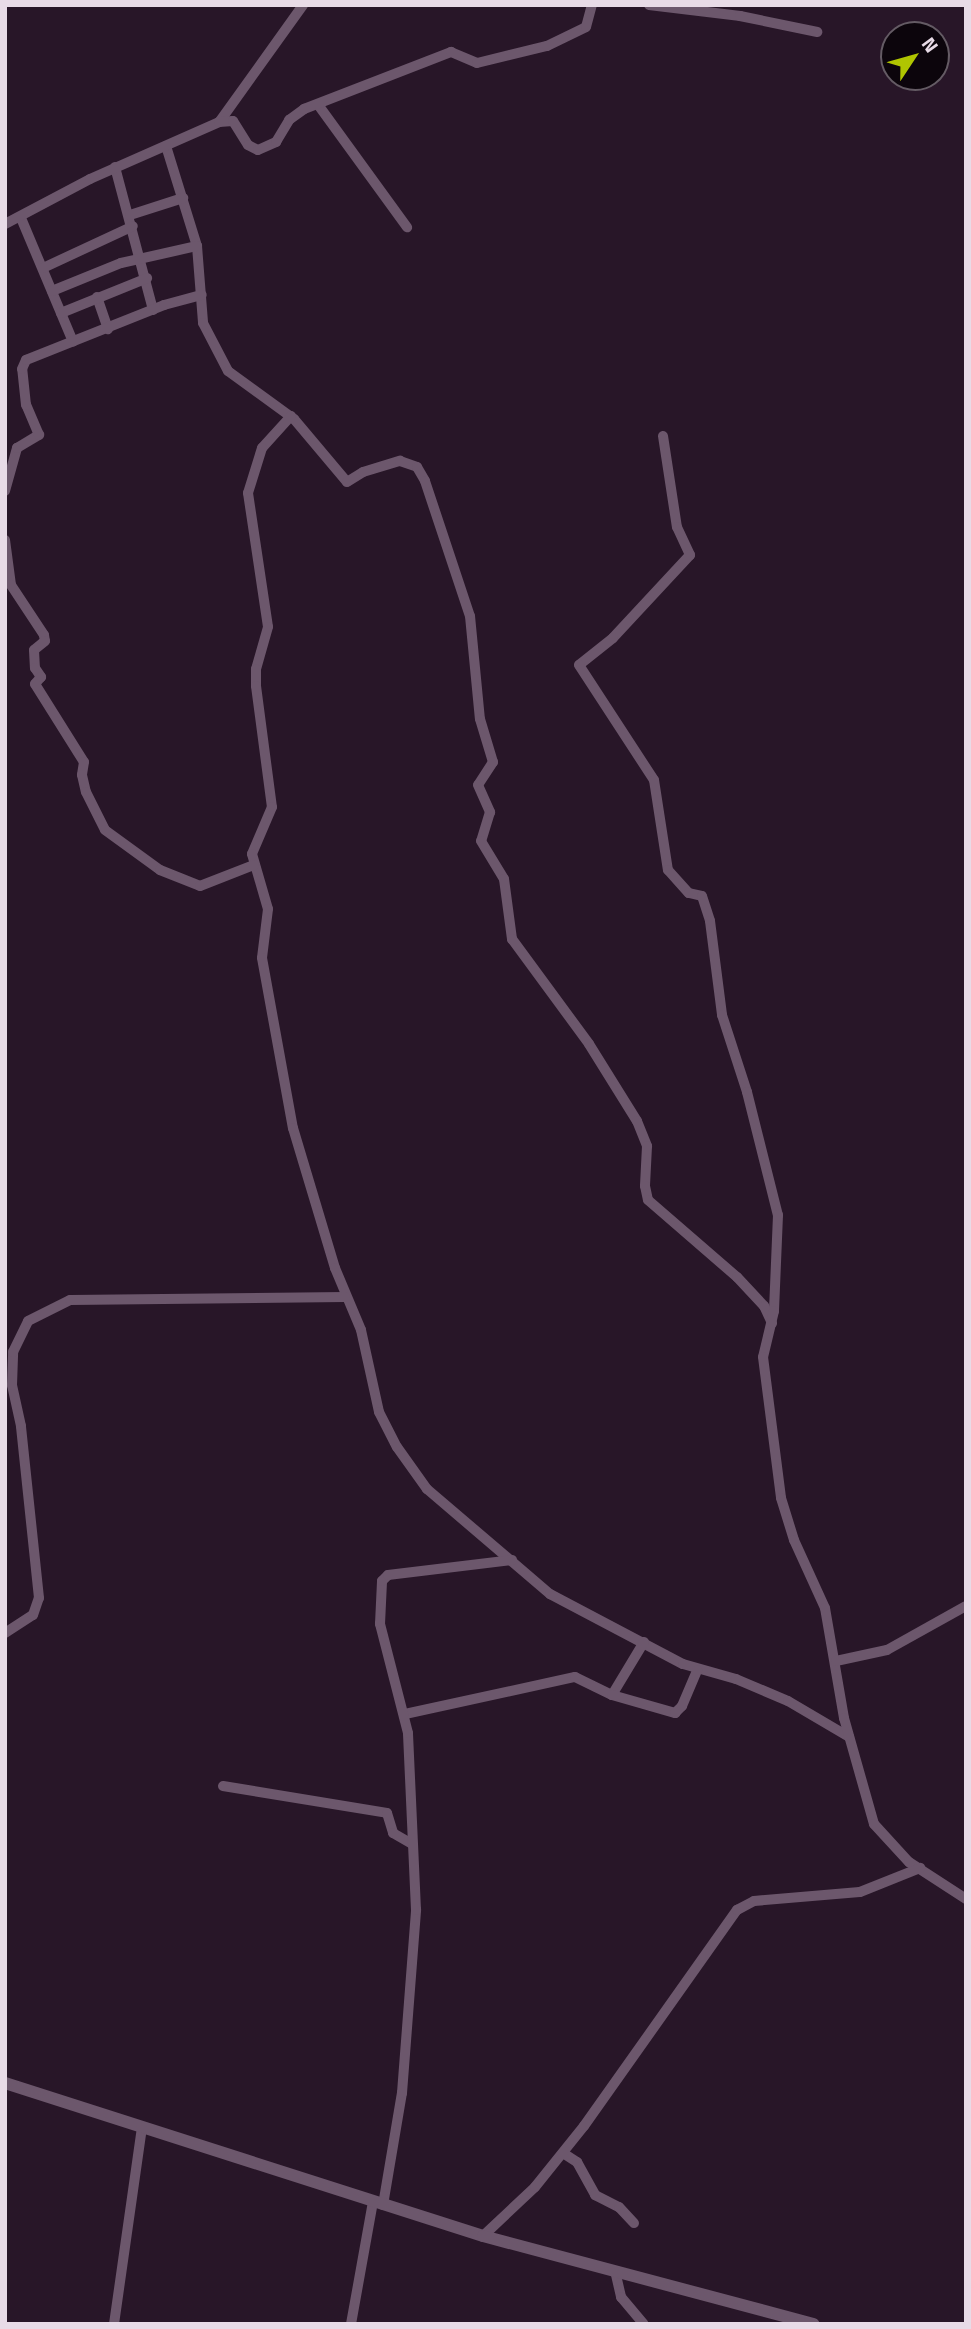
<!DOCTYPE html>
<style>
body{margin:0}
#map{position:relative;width:971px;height:2329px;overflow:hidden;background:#281628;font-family:"Titillium Web",sans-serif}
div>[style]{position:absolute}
.minor>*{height:10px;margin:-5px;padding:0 5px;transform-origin:5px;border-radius:5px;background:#6c576c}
.tertiary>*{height:12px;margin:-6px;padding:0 6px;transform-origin:6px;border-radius:6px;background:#6c576c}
span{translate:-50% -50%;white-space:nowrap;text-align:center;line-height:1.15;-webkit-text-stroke:5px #0c050c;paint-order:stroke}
.frame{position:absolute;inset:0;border:7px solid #e8dbe7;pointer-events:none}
.north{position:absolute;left:880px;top:21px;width:70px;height:70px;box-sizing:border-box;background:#0c050c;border:2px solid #645b64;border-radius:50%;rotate:54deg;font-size:19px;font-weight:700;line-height:28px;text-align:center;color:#e8dbe7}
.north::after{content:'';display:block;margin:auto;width:24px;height:32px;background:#b0c501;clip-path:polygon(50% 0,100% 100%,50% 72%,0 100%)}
</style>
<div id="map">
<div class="minor">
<div style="left:649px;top:5px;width:92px;rotate:6.9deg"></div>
<div style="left:740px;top:16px;width:79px;rotate:11.7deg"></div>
<div style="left:319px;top:106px;width:150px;rotate:54deg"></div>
<div style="left:220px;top:121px;width:143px;rotate:-54.4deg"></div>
<div style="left:166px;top:146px;width:105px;rotate:72.8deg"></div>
<div style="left:197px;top:246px;width:77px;rotate:85.5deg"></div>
<div style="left:203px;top:323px;width:54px;rotate:62.5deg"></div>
<div style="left:228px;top:371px;width:82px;rotate:36deg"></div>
<div style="left:294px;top:419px;width:82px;rotate:49.9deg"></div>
<div style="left:347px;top:482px;width:19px;rotate:-32deg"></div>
<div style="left:363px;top:472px;width:39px;rotate:-17deg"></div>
<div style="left:400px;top:461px;width:18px;rotate:19deg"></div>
<div style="left:417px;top:467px;width:16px;rotate:60deg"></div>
<div style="left:425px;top:481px;width:142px;rotate:71.6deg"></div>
<div style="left:470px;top:616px;width:103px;rotate:84.5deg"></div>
<div style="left:480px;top:719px;width:45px;rotate:73.2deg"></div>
<div style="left:493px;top:762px;width:27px;rotate:123deg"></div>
<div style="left:478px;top:785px;width:30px;rotate:66deg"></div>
<div style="left:490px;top:812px;width:30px;rotate:107deg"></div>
<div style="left:481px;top:841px;width:44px;rotate:58.8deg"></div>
<div style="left:504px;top:879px;width:61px;rotate:82.4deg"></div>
<div style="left:512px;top:939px;width:130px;rotate:53.7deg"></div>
<div style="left:589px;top:1044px;width:91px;rotate:58.1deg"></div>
<div style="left:637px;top:1121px;width:27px;rotate:68deg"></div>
<div style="left:647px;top:1146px;width:40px;rotate:92.9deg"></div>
<div style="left:645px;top:1186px;width:14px;rotate:78deg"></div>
<div style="left:648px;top:1200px;width:118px;rotate:40.9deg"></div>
<div style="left:737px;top:1277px;width:40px;rotate:47deg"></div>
<div style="left:764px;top:1306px;width:19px;rotate:65deg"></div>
<div style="left:115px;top:167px;width:148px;rotate:75.1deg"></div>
<div style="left:130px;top:215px;width:56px;rotate:-17.8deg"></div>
<div style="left:21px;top:218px;width:134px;rotate:67.2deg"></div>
<div style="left:5px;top:224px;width:96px;rotate:-27.9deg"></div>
<div style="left:90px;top:179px;width:141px;rotate:-23.8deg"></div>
<div style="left:219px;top:122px;width:14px;rotate:-4deg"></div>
<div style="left:233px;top:121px;width:28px;rotate:58deg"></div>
<div style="left:248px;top:145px;width:11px;rotate:27deg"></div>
<div style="left:258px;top:150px;width:20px;rotate:-24deg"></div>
<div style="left:276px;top:142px;width:26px;rotate:-59deg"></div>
<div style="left:289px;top:120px;width:19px;rotate:-36deg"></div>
<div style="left:304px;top:109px;width:158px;rotate:-21.2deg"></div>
<div style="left:451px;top:52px;width:28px;rotate:23deg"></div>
<div style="left:477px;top:63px;width:72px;rotate:-13.7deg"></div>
<div style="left:547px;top:46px;width:43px;rotate:-26deg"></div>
<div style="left:586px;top:27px;width:23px;rotate:-75deg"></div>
<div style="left:43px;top:268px;width:99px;rotate:-25deg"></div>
<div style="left:52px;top:291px;width:74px;rotate:-22.1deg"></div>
<div style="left:121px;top:263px;width:78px;rotate:-12.6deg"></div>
<div style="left:97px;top:297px;width:34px;rotate:71deg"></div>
<div style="left:61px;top:313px;width:93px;rotate:-22.1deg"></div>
<div style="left:291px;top:416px;width:43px;rotate:132.2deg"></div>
<div style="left:262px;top:448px;width:47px;rotate:107.3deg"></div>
<div style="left:248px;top:493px;width:135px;rotate:81.5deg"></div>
<div style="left:268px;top:627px;width:44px;rotate:105.9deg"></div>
<div style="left:256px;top:669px;width:17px;rotate:90deg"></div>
<div style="left:256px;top:686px;width:122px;rotate:82.5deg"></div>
<div style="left:272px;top:807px;width:51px;rotate:113.1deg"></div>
<div style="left:252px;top:854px;width:57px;rotate:73.8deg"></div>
<div style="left:268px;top:909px;width:49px;rotate:97deg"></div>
<div style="left:262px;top:958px;width:173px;rotate:79.7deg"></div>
<div style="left:293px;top:1128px;width:146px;rotate:73.3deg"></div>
<div style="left:335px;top:1268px;width:67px;rotate:67.2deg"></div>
<div style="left:361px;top:1330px;width:84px;rotate:77.6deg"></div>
<div style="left:379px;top:1412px;width:39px;rotate:63deg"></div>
<div style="left:397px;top:1447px;width:52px;rotate:54.5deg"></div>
<div style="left:427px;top:1489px;width:162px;rotate:40.5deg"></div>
<div style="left:550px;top:1594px;width:150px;rotate:27.8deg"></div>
<div style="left:683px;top:1664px;width:55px;rotate:15.8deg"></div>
<div style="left:736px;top:1679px;width:56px;rotate:22.9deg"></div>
<div style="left:788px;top:1701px;width:71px;rotate:30.5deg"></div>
<div style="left:663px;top:436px;width:92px;rotate:81.3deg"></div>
<div style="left:677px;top:527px;width:31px;rotate:65deg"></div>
<div style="left:690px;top:555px;width:113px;rotate:132.9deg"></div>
<div style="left:613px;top:638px;width:43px;rotate:141.5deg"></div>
<div style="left:579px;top:665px;width:137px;rotate:56.9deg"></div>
<div style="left:654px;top:780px;width:91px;rotate:81.2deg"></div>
<div style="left:668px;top:870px;width:31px;rotate:48deg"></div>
<div style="left:689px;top:893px;width:13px;rotate:13deg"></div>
<div style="left:702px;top:896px;width:26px;rotate:72deg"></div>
<div style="left:710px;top:921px;width:95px;rotate:82.7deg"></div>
<div style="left:722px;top:1015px;width:81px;rotate:72deg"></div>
<div style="left:747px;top:1092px;width:127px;rotate:75.9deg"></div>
<div style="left:778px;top:1215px;width:96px;rotate:92.4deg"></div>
<div style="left:774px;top:1311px;width:47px;rotate:103.4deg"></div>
<div style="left:763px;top:1357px;width:142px;rotate:82.7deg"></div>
<div style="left:781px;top:1498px;width:44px;rotate:72.8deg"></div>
<div style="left:794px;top:1540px;width:75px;rotate:65.5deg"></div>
<div style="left:825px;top:1608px;width:112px;rotate:80.2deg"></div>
<div style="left:844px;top:1718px;width:110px;rotate:74.2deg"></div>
<div style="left:874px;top:1824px;width:52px;rotate:47.4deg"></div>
<div style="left:909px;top:1862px;width:68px;rotate:33deg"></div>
<div style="left:5px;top:491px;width:45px;rotate:-74.4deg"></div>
<div style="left:17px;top:448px;width:26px;rotate:-31deg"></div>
<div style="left:39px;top:435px;width:33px;rotate:-113deg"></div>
<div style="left:26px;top:405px;width:36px;rotate:-96deg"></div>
<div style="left:22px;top:369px;width:10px;rotate:-66deg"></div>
<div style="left:26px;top:360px;width:149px;rotate:-21.7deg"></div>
<div style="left:164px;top:305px;width:39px;rotate:-15deg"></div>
<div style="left:5px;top:540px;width:45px;rotate:82.4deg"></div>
<div style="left:11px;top:585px;width:60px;rotate:56.6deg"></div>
<div style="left:44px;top:635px;width:6px;rotate:81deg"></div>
<div style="left:45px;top:641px;width:14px;rotate:141deg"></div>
<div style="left:34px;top:650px;width:18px;rotate:87deg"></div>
<div style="left:35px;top:668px;width:11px;rotate:56deg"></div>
<div style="left:41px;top:677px;width:9px;rotate:131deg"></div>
<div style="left:35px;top:684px;width:92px;rotate:57.9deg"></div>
<div style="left:84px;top:762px;width:13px;rotate:99deg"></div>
<div style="left:82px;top:775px;width:17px;rotate:77deg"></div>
<div style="left:86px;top:792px;width:42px;rotate:63.4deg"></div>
<div style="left:105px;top:830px;width:68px;rotate:36deg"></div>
<div style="left:160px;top:870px;width:43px;rotate:21.8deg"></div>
<div style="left:200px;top:886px;width:58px;rotate:-21.3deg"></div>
<div style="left:5px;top:1633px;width:33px;rotate:-33deg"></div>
<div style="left:33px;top:1615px;width:18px;rotate:-71deg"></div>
<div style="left:39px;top:1598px;width:173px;rotate:-96deg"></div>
<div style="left:21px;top:1426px;width:42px;rotate:-102.4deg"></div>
<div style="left:12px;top:1385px;width:33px;rotate:-88deg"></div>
<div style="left:13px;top:1352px;width:34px;rotate:-64deg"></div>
<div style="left:28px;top:1321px;width:47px;rotate:-26.6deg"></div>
<div style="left:70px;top:1300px;width:275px;rotate:-0.6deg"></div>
<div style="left:836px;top:1661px;width:52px;rotate:-12.2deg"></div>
<div style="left:887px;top:1650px;width:90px;rotate:-29.1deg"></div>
<div style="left:612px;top:1695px;width:62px;rotate:-58.9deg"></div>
<div style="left:405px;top:1714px;width:174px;rotate:-12.3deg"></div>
<div style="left:575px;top:1677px;width:41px;rotate:25.9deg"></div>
<div style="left:612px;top:1695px;width:66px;rotate:15.9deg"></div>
<div style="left:675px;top:1713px;width:10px;rotate:-45deg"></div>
<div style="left:682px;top:1706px;width:39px;rotate:-67deg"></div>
<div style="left:223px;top:1786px;width:166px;rotate:9.3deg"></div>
<div style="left:387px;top:1813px;width:21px;rotate:73deg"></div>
<div style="left:393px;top:1833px;width:22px;rotate:30deg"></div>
<div style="left:563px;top:2153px;width:17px;rotate:33deg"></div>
<div style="left:577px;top:2162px;width:38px;rotate:61deg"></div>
<div style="left:595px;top:2195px;width:27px;rotate:27deg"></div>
<div style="left:619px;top:2207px;width:22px;rotate:47deg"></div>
<div style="left:383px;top:2205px;width:114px;rotate:-80.4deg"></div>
<div style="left:402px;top:2093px;width:184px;rotate:-85.6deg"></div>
<div style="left:416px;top:1910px;width:177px;rotate:-92.6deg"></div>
<div style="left:408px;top:1733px;width:113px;rotate:-104.4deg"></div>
<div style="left:380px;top:1624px;width:43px;rotate:-87.3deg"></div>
<div style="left:382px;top:1581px;width:8px;rotate:-45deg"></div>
<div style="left:388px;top:1575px;width:125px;rotate:-6.9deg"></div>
<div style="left:483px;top:2236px;width:71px;rotate:-43.3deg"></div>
<div style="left:535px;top:2187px;width:78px;rotate:-51.2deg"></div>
<div style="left:584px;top:2126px;width:265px;rotate:-54.7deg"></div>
<div style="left:737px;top:1910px;width:19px;rotate:-28deg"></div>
<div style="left:754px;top:1901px;width:106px;rotate:-4.9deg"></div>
<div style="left:860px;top:1892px;width:65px;rotate:-21.8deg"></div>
<div style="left:616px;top:2275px;width:23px;rotate:77deg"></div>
<div style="left:621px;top:2297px;width:35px;rotate:50deg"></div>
<div style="left:114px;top:2324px;width:198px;rotate:-81.9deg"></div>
<div style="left:351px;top:2324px;width:124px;rotate:-79.8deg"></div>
</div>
<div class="tertiary">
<div style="left:5px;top:2083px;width:502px;rotate:17.75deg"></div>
<div style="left:483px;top:2236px;width:342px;rotate:14.9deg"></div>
</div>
<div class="frame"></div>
<div class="north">N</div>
</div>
